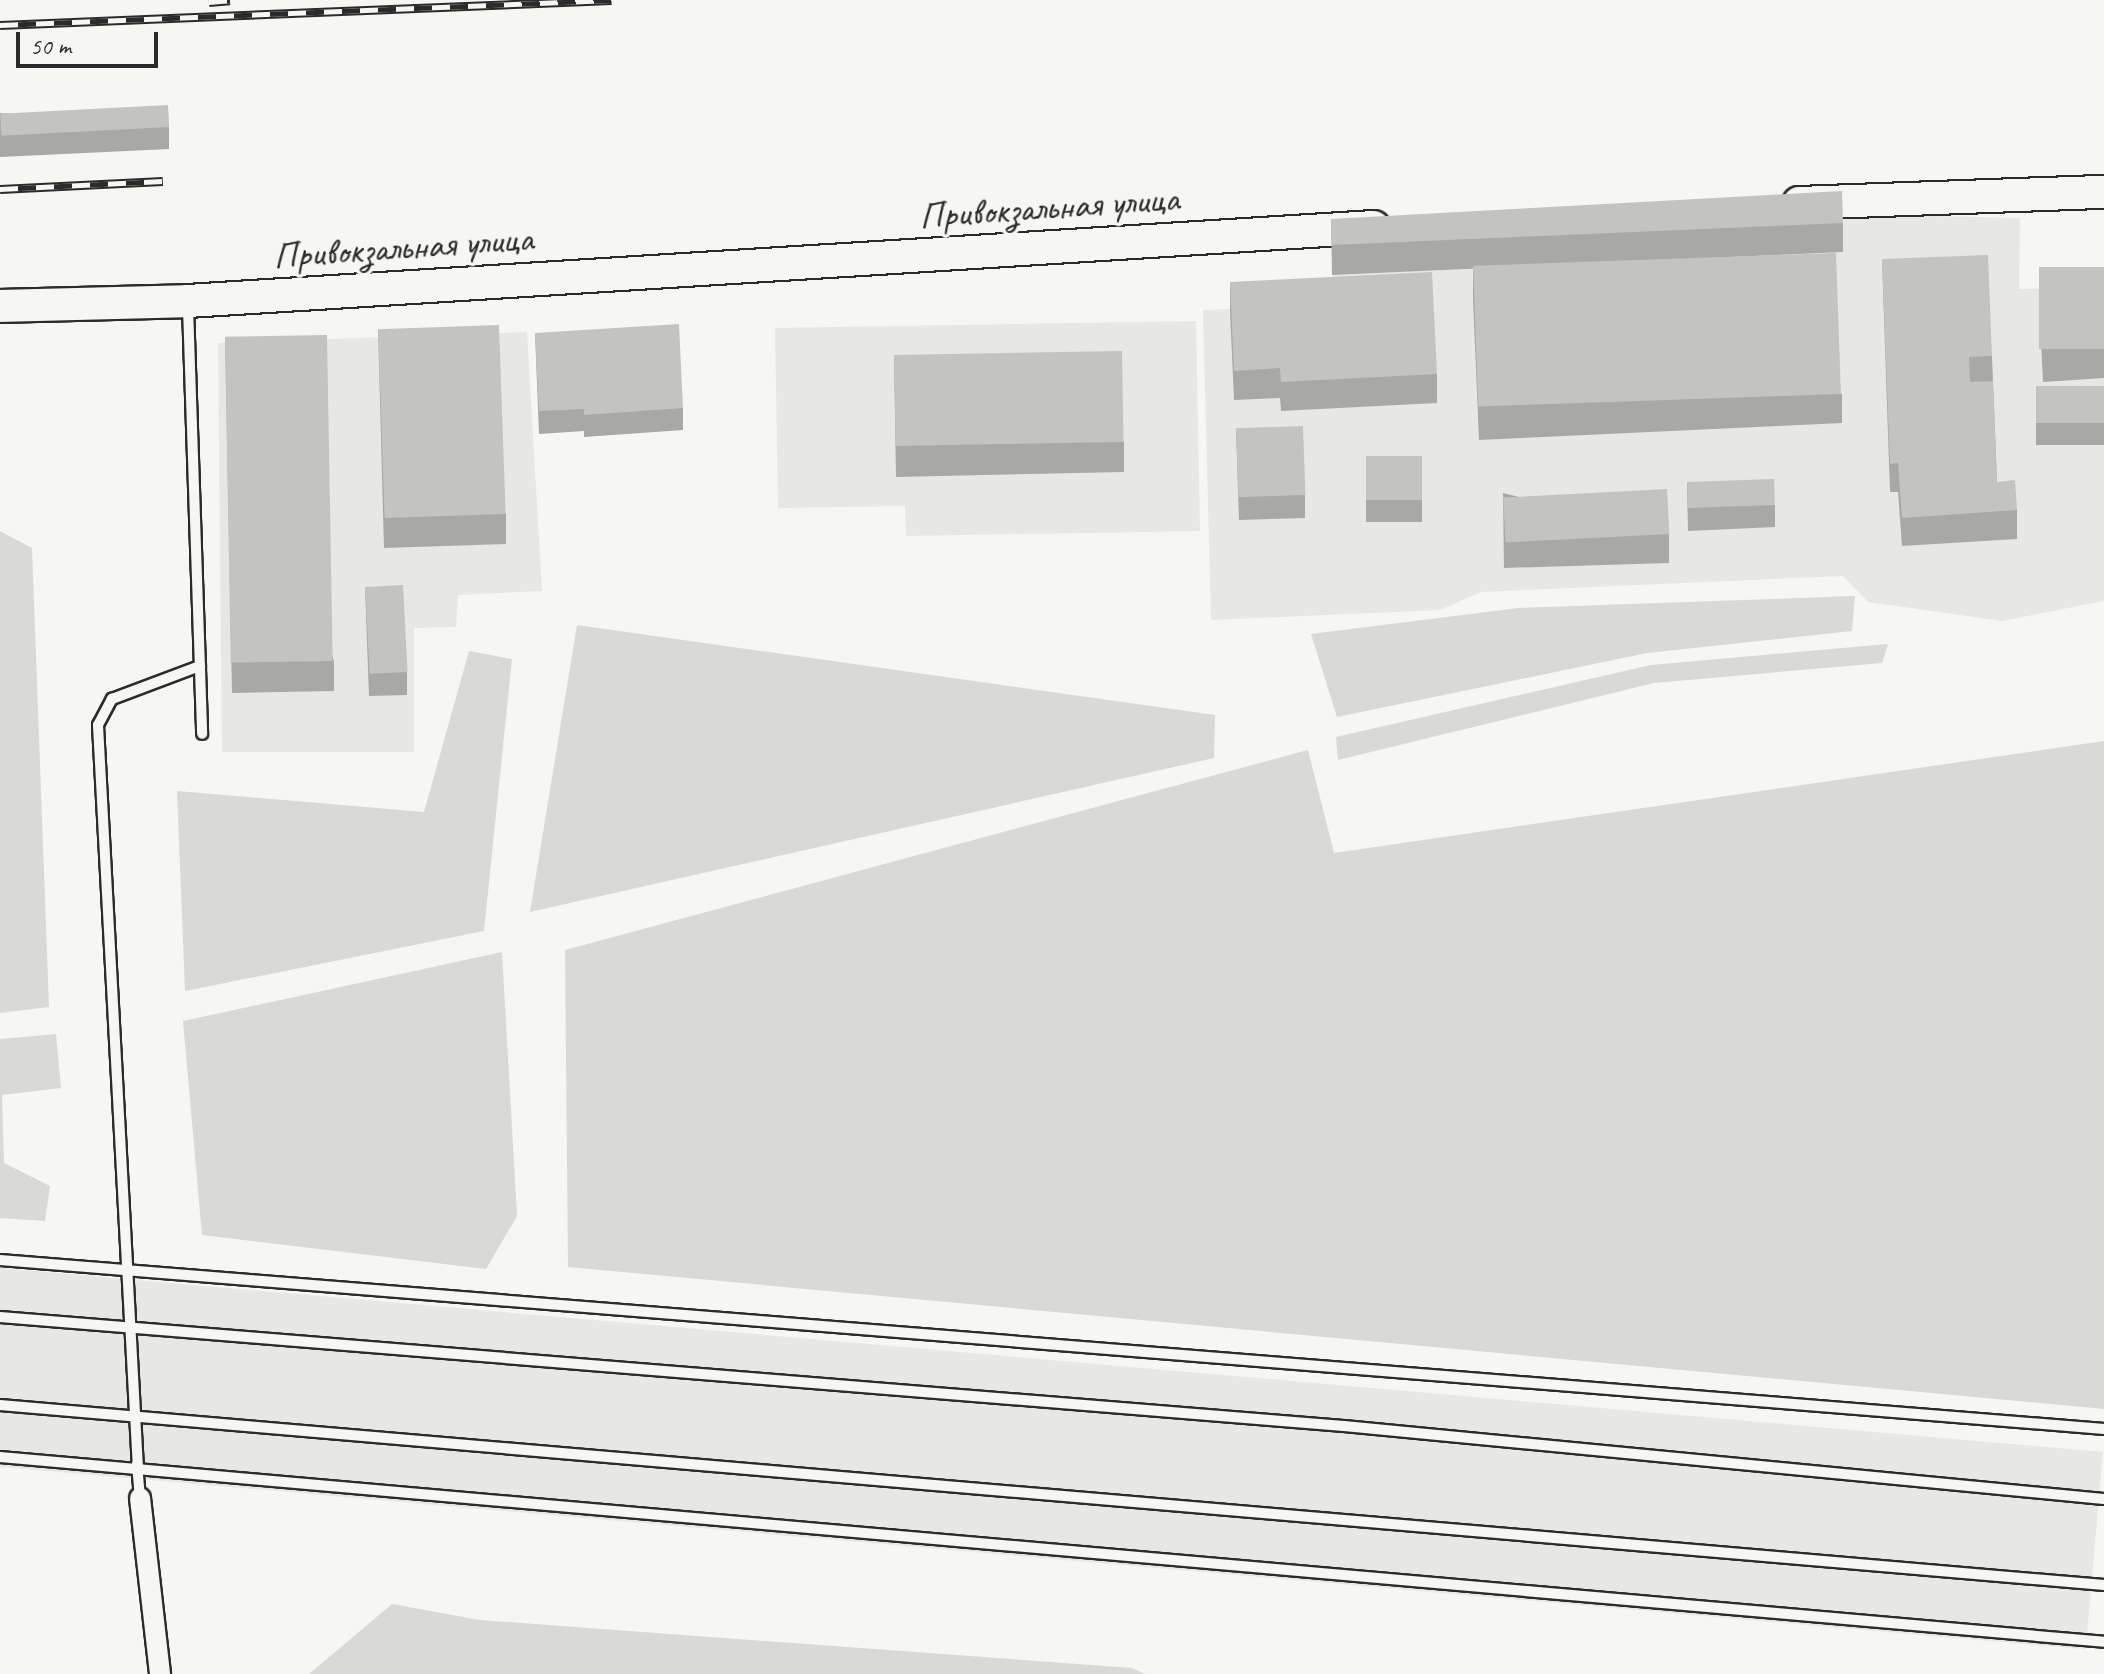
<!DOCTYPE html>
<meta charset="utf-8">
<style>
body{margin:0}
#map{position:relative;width:2104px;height:1674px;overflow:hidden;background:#f6f6f2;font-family:Caveat,sans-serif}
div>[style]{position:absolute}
.built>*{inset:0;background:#e7e7e3;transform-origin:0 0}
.green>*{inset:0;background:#d9d9d5}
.roads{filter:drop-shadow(2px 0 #2b2b2b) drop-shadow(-2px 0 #2b2b2b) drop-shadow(0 2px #2b2b2b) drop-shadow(0 -2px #2b2b2b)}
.service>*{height:10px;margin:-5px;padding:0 5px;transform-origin:5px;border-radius:5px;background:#f6f6f2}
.minor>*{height:20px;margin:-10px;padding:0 10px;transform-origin:10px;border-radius:10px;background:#f6f6f2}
.primary>*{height:32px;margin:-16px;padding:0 16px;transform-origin:16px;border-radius:16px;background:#f6f6f2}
.rail>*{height:9px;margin-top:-4.5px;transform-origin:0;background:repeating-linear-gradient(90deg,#f6f6f2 0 18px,#2b2b2b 0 36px);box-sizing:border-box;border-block:2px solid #2b2b2b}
.wall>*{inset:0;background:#a8a8a5;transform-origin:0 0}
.building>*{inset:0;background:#c3c3c0;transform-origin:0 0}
span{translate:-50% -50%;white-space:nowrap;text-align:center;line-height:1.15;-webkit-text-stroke:7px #f6f6f2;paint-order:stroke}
.street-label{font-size:38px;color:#2b2b2b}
.scale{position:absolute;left:16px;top:32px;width:142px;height:36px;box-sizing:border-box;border:4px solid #2b2b2b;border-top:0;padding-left:10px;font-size:24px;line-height:28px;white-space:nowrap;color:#2b2b2b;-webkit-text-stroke:6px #f6f6f2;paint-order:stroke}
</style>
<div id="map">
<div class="built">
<div style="clip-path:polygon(1844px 214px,2020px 218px,2019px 289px,2104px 288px,2104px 601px,2002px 621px,1868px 602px,1843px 576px,1481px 592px,1440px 610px,1211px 620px,1203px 310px,1334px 306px,1332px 239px)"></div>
<div style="clip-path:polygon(1196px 321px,1200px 531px,906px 536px,905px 506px,778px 508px,775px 328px)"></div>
<div style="clip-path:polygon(527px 332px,542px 591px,458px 595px,456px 627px,414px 628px,414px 752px,222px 752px,218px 343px)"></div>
<div style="left:0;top:1268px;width:2111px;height:198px;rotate:5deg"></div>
</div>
<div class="green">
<div style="clip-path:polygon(0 531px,32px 548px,49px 1007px,0 1013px)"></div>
<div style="clip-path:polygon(1855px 596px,1852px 631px,1647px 653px,1337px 717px,1311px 634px,1518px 608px)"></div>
<div style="clip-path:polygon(577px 625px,1215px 715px,1214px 758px,530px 912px)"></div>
<div style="clip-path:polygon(1888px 644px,1882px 663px,1654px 683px,1338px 760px,1336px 737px,1651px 665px)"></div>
<div style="clip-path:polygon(469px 651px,512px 659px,484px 931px,185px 991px,177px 791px,424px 812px)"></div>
<div style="clip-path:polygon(2104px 741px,2104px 1409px,568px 1267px,565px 950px,1308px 750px,1334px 853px)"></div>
<div style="clip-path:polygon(502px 952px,517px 1216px,486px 1269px,202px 1235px,183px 1021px)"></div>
<div style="clip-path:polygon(56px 1034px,61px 1088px,2px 1095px,4px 1163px,50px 1186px,45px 1221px,0 1218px,0 1039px)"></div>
<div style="clip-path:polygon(392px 1604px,480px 1620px,1132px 1668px,1145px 1674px,309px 1674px)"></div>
</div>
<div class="roads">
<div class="service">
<div style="left:188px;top:307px;width:427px;rotate:88.1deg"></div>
<div style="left:0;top:1260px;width:2111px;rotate:4.59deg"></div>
<div style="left:0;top:1317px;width:1348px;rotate:4.64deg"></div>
<div style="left:1344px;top:1426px;width:763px;rotate:5.49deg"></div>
<div style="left:0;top:1405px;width:2112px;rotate:4.89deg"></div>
<div style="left:0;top:1457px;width:2112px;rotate:5.02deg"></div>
<div style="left:137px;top:1464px;width:34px;rotate:85deg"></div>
<div style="left:138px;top:1469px;width:745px;rotate:-93.08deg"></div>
<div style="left:98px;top:725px;width:30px;rotate:-62deg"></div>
<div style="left:112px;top:699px;width:94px;rotate:-20.6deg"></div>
</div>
<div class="minor">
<div style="left:140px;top:1498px;width:177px;rotate:83.5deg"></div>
</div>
<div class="primary">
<div style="left:1799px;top:203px;width:305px;rotate:-2.1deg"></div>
<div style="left:0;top:306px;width:188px;rotate:-1.5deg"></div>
<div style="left:188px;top:301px;width:1188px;rotate:-3.57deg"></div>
</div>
</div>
<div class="rail">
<div style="left:209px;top:2px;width:21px;rotate:-5deg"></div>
<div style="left:0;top:25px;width:612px;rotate:-2.34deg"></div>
<div style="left:0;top:189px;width:163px;rotate:-2.8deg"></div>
</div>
<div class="wall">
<div style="clip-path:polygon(0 113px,169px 127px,169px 149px,0 157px)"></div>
<div style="clip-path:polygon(1331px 219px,1843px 223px,1843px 252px,1332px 275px)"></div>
<div style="clip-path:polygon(1882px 259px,1992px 356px,1997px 482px,2017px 510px,2017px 539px,1902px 546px,1898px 492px,1890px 492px)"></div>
<div style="clip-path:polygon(2104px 267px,2104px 378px,2043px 382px,2039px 300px,2039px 270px)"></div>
<div style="clip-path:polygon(1473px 269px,1842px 394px,1842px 423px,1479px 440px,1473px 299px)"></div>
<div style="clip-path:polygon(1230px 282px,1437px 374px,1437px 403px,1281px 411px,1280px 398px,1234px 400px,1230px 311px)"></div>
<div style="clip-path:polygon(378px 329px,506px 514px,506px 544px,384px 548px)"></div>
<div style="clip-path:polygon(535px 333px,683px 408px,683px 430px,584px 437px,584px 431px,539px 434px)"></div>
<div style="clip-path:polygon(225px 337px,334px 661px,334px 691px,232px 693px)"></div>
<div style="clip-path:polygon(894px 356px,1124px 442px,1124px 472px,896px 477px)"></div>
<div style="left:2104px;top:386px;width:59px;height:68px;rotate:90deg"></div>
<div style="clip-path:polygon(1236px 429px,1305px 495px,1305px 518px,1239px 520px)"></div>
<div style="left:1366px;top:456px;width:56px;height:66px"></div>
<div style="clip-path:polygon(1687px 483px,1775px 505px,1775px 527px,1688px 531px)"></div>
<div style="clip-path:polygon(1503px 493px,1669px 534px,1669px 563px,1504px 568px)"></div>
<div style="clip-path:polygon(365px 587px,407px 672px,407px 695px,369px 696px)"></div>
</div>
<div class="building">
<div style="left:168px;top:105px;width:22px;height:168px;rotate:87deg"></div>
<div style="clip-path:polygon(1842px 191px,1843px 223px,1332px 245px,1331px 219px)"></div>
<div style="left:1836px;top:253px;width:141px;height:363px;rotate:88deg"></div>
<div style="clip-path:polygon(1988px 255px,1992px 356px,1969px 357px,1970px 382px,1993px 381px,1997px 482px,2015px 480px,2017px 510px,1902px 518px,1898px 463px,1890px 464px,1882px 259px)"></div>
<div style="left:2104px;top:267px;width:82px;height:65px;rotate:90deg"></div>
<div style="clip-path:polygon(1432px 272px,1437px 374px,1281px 382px,1280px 368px,1234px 371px,1230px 282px)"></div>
<div style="clip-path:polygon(679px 324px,683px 408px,584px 415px,584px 409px,539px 411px,535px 333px)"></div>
<div style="left:499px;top:325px;width:189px;height:121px;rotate:88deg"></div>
<div style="left:327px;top:335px;width:326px;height:102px;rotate:89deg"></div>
<div style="left:1122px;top:351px;width:91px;height:228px;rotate:89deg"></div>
<div style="left:2104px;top:386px;width:37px;height:68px;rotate:90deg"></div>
<div style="left:1303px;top:426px;width:69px;height:67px;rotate:88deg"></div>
<div style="left:1366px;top:456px;width:56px;height:44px"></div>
<div style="left:1774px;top:479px;width:26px;height:87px;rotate:88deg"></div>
<div style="left:1667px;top:489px;width:45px;height:164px;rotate:87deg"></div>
<div style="left:403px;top:585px;width:87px;height:38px;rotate:87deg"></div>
</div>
<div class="street-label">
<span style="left:1049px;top:207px;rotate:-4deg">Привокзальная улица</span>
<span style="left:403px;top:247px;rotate:-4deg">Привокзальная улица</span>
</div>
<div class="scale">50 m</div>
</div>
